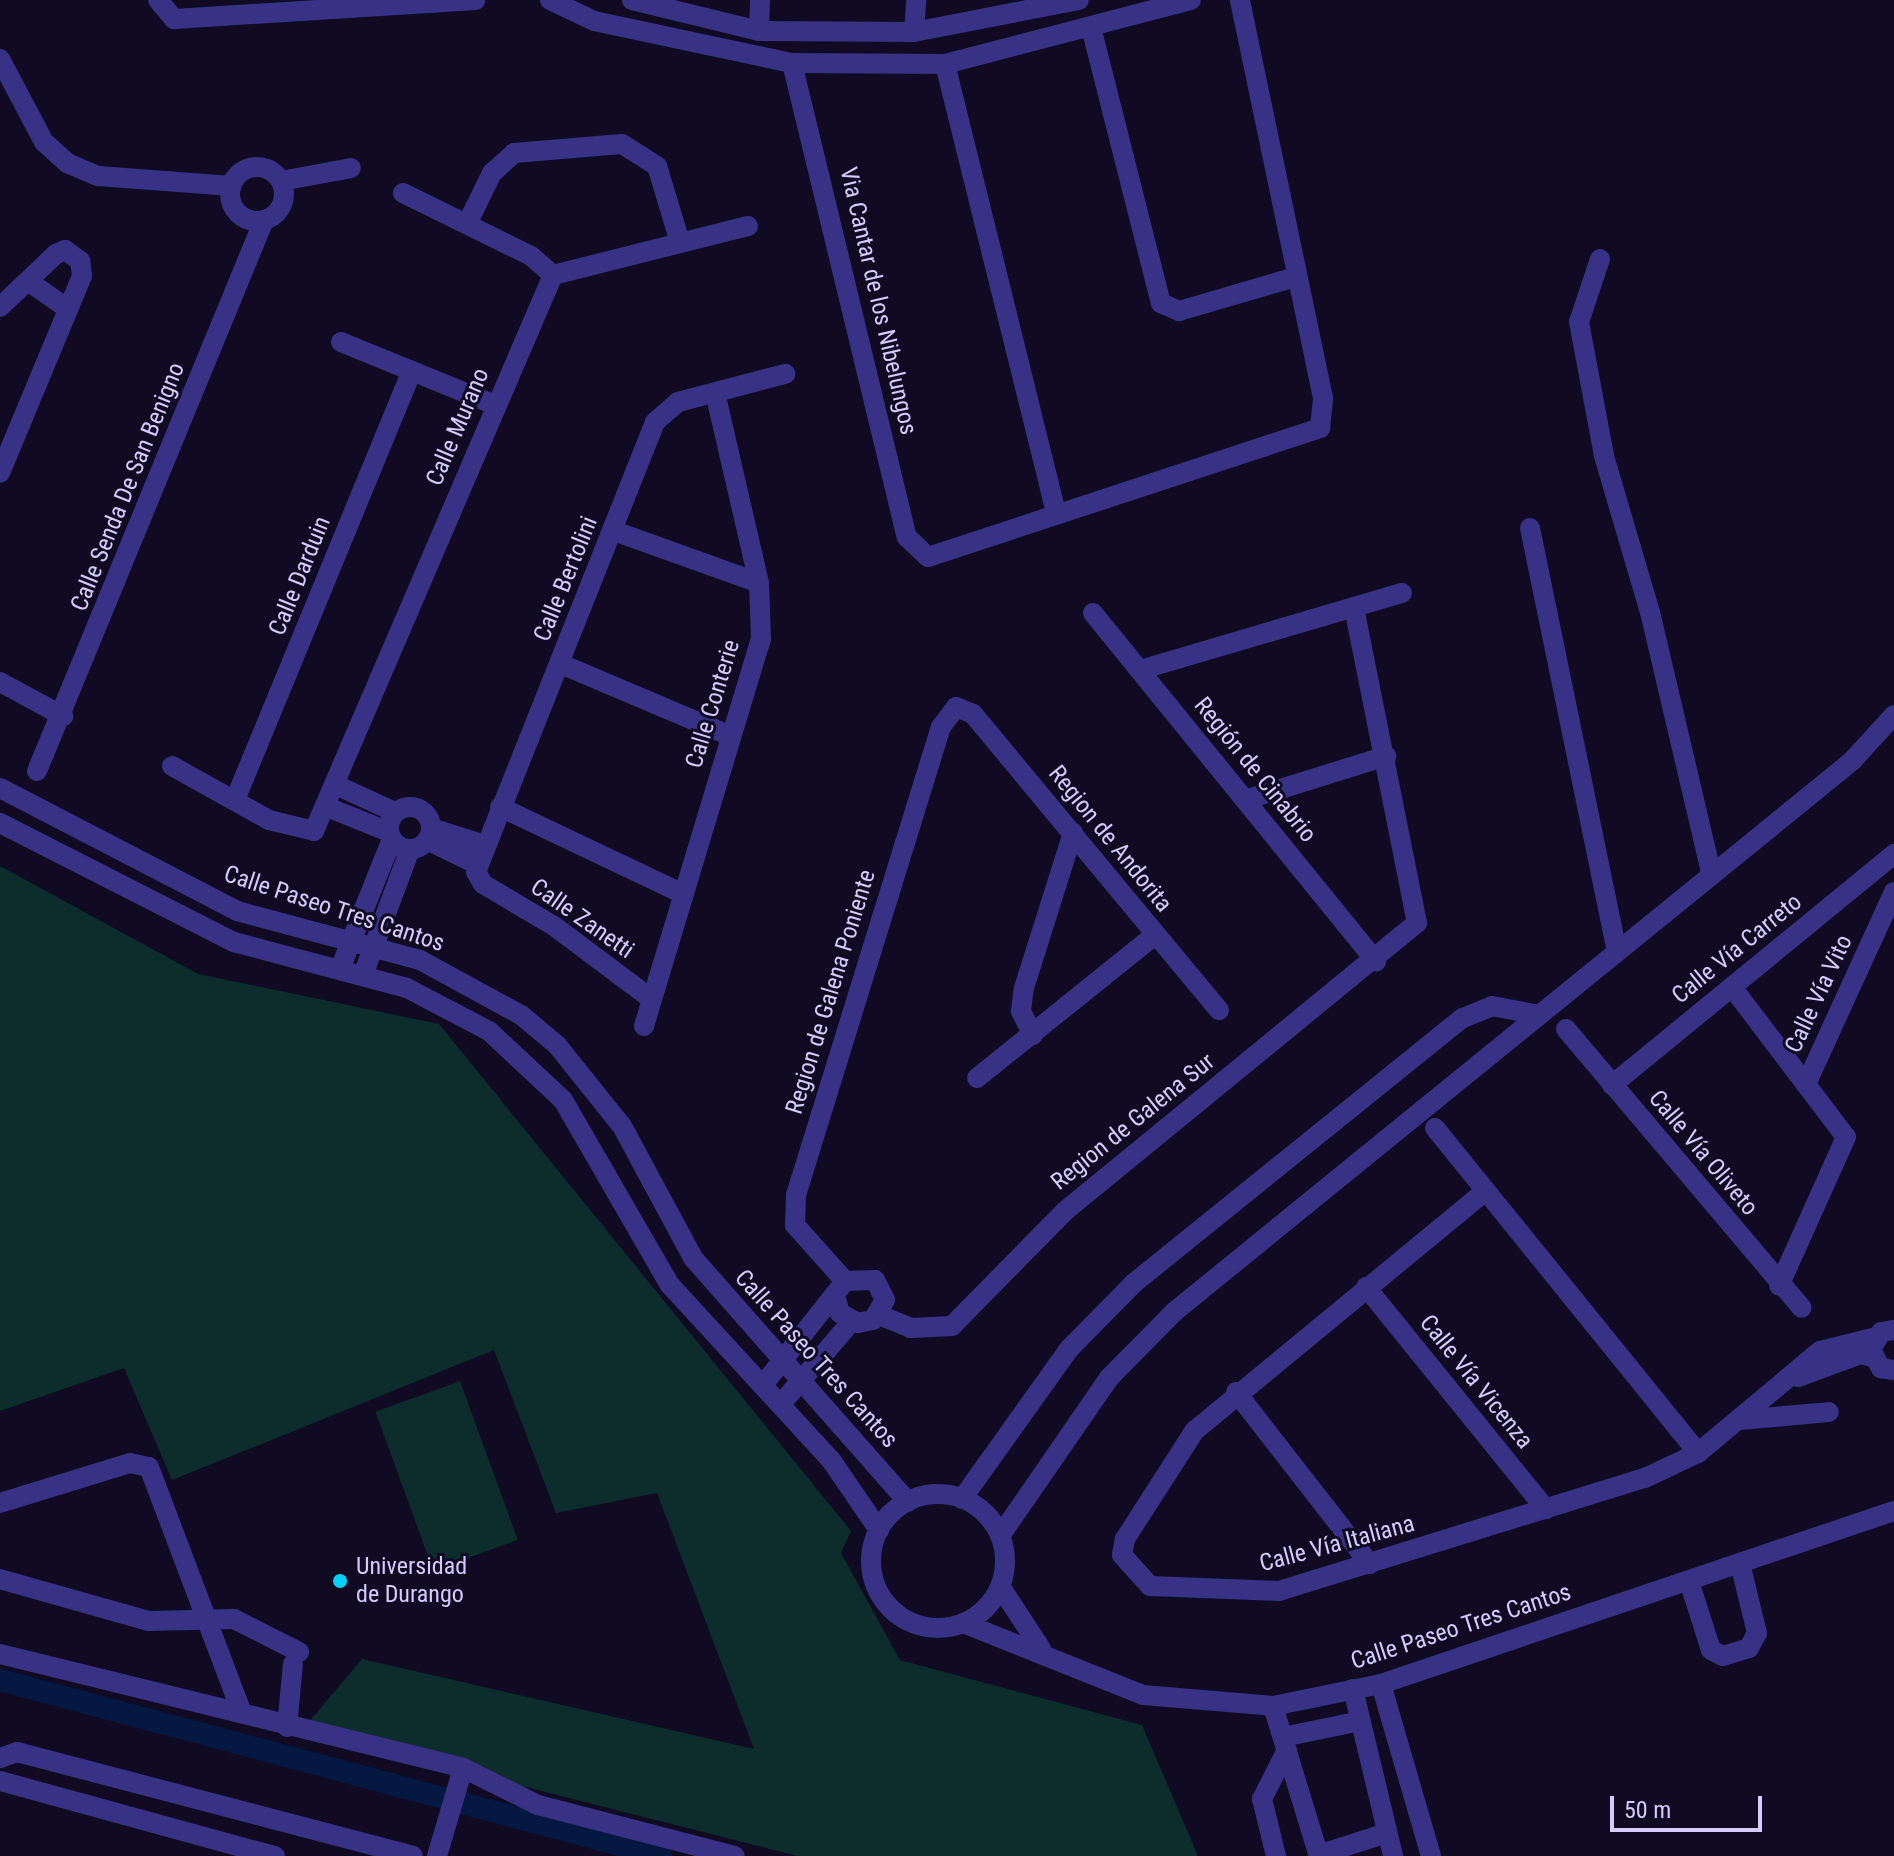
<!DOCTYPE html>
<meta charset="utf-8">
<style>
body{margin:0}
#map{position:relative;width:1894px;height:1856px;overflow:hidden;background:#100b22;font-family:"Roboto Condensed",sans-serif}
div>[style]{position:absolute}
.green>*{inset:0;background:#0d2c2c;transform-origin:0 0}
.canal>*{height:22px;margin:-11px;padding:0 11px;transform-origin:11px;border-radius:11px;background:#051841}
.minor>*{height:20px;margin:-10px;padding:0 10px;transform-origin:10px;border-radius:10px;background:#393185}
.minor>.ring{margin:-10px;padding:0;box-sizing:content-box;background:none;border:20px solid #393185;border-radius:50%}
.dots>*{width:22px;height:22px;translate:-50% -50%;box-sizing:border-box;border:4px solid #100b22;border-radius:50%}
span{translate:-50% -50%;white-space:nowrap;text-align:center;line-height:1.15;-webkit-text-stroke:6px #100b22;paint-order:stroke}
.street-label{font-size:24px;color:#d4ccff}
.poi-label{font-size:24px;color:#d4ccff}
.left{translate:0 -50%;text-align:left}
.scale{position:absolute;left:1610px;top:1796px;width:152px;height:36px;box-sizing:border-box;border:4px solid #d4ccff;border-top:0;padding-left:10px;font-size:24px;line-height:28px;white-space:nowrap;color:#d4ccff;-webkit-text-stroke:6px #100b22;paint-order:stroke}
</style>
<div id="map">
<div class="green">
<div style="clip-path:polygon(0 866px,198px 974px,439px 1024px,851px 1531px,841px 1553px,900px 1660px,1142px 1725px,1198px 1856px,797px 1856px,302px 1730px,362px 1659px,754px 1749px,657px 1493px,556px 1513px,494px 1350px,172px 1480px,124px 1368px,0 1411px)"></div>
<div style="left:460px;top:1381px;width:169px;height:90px;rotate:70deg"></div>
</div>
<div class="canal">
<div style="left:0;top:1680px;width:684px;rotate:14.91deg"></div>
</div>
<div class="minor">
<div style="left:158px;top:0;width:25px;rotate:50deg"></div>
<div style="left:174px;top:19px;width:302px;rotate:-3.6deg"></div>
<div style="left:550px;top:0;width:49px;rotate:25.5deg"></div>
<div style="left:594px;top:21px;width:202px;rotate:12deg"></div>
<div style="left:792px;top:63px;width:153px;rotate:0.4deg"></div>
<div style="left:945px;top:64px;width:254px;rotate:-14.6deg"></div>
<div style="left:632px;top:0;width:131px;rotate:13.7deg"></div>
<div style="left:759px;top:31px;width:155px;rotate:0.4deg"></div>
<div style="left:914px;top:32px;width:168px;rotate:-11deg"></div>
<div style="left:759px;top:31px;width:31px;rotate:-88deg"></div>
<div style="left:1092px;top:31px;width:281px;rotate:75.8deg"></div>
<div style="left:1161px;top:303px;width:20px;rotate:24deg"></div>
<div style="left:1179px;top:311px;width:121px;rotate:-16.3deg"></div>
<div style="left:914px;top:32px;width:32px;rotate:-86deg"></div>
<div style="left:0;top:59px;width:94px;rotate:62.1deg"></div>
<div style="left:44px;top:142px;width:31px;rotate:42deg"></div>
<div style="left:67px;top:163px;width:34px;rotate:23deg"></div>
<div style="left:98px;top:176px;width:134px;rotate:4.3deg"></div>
<div style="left:792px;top:63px;width:488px;rotate:76.4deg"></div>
<div style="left:907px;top:537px;width:29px;rotate:44deg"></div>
<div style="left:928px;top:557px;width:413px;rotate:-18.2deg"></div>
<div style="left:1320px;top:428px;width:30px;rotate:-84deg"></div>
<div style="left:1323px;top:398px;width:407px;rotate:-101.8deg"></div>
<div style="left:945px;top:64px;width:459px;rotate:76.1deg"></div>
<div class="ring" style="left:230px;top:167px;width:34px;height:34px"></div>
<div style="left:281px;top:181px;width:71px;rotate:-10.5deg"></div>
<div style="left:403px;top:193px;width:143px;rotate:26.2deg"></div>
<div style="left:531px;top:256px;width:29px;rotate:41deg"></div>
<div style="left:467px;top:224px;width:57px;rotate:-63.9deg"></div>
<div style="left:492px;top:173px;width:30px;rotate:-42deg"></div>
<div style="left:514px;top:153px;width:108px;rotate:-4.8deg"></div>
<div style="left:622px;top:144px;width:41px;rotate:32.2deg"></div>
<div style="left:657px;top:166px;width:76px;rotate:73.2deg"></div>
<div style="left:1600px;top:259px;width:66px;rotate:108.4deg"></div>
<div style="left:1579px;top:322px;width:136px;rotate:79.4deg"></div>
<div style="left:1604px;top:456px;width:163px;rotate:73.6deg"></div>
<div style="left:1650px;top:612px;width:268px;rotate:76.8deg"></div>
<div style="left:28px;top:281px;width:49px;rotate:35deg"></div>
<div style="left:0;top:307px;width:77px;rotate:-43.4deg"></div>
<div style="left:56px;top:254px;width:10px;rotate:-24deg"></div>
<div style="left:65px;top:250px;width:19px;rotate:36deg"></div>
<div style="left:80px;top:261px;width:15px;rotate:82deg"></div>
<div style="left:82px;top:276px;width:213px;rotate:112.6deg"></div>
<div style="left:341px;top:342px;width:166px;rotate:22.2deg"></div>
<div style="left:1530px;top:528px;width:432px;rotate:78.4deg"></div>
<div style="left:614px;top:531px;width:154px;rotate:19.7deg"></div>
<div style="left:1093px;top:613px;width:449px;rotate:50.9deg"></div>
<div style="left:561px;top:664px;width:185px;rotate:23deg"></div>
<div style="left:1140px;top:670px;width:273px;rotate:-16.4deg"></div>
<div style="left:0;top:682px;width:72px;rotate:28.4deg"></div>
<div style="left:172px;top:766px;width:111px;rotate:29.1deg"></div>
<div style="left:269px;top:820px;width:46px;rotate:13.7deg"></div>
<div style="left:314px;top:831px;width:605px;rotate:-66.74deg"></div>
<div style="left:553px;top:275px;width:201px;rotate:-14.1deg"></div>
<div style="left:37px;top:771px;width:596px;rotate:-67.61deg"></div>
<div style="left:336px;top:785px;width:65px;rotate:24.6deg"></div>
<div style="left:0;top:788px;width:267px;rotate:27.4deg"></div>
<div style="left:237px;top:911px;width:189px;rotate:15deg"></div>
<div style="left:420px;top:960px;width:115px;rotate:28.6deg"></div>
<div style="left:521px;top:1015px;width:47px;rotate:39.8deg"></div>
<div style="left:557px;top:1045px;width:104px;rotate:51.3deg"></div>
<div style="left:622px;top:1126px;width:150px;rotate:61.7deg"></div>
<div style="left:693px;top:1258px;width:325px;rotate:48.6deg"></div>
<div style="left:235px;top:800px;width:464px;rotate:-67.6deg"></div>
<div style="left:1245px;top:800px;width:148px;rotate:-17.3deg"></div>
<div class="ring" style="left:389px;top:807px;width:22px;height:22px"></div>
<div style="left:327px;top:807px;width:67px;rotate:22deg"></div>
<div style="left:500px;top:807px;width:200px;rotate:25.4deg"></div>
<div style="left:0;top:823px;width:263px;rotate:27deg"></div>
<div style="left:234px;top:942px;width:179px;rotate:14.9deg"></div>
<div style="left:407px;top:988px;width:93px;rotate:27.7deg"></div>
<div style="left:489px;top:1031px;width:101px;rotate:43deg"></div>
<div style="left:563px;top:1100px;width:214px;rotate:60deg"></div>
<div style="left:670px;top:1285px;width:238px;rotate:47.4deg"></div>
<div style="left:831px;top:1460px;width:85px;rotate:55.6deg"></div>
<div style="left:431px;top:828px;width:57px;rotate:17.5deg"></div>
<div style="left:427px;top:840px;width:57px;rotate:26.1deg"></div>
<div style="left:340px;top:969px;width:140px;rotate:-68.2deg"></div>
<div style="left:363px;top:975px;width:134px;rotate:-69.5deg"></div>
<div style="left:1732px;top:987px;width:188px;rotate:52.8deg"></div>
<div style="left:1846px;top:1137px;width:163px;rotate:114.2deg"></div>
<div style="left:650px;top:998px;width:120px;rotate:-143.1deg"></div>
<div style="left:554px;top:926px;width:82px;rotate:-149.4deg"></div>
<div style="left:483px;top:884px;width:14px;rotate:-120deg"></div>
<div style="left:476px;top:872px;width:484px;rotate:-68.3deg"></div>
<div style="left:655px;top:422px;width:30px;rotate:-41deg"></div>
<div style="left:678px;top:402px;width:111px;rotate:-14.7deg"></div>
<div style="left:644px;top:1026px;width:404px;rotate:-73.2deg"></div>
<div style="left:761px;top:639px;width:56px;rotate:-92deg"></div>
<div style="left:759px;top:583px;width:195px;rotate:-103deg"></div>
<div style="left:1566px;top:1029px;width:365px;rotate:49.8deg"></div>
<div style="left:1033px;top:1035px;width:27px;rotate:-117deg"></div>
<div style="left:1021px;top:1011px;width:23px;rotate:-83deg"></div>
<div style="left:1024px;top:988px;width:163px;rotate:-72.5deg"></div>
<div style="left:977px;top:1078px;width:228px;rotate:-38.8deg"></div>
<div style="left:1807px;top:1082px;width:209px;rotate:-65.4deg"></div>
<div style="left:1612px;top:1085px;width:365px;rotate:-39.3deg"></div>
<div style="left:1435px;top:1128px;width:418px;rotate:51deg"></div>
<div style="left:1483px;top:1193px;width:373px;rotate:140.5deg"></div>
<div style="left:1195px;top:1430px;width:130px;rotate:122.7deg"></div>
<div style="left:1125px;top:1539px;width:16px;rotate:101deg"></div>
<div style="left:1122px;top:1555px;width:42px;rotate:47.9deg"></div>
<div style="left:1150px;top:1586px;width:129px;rotate:2.2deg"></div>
<div style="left:1279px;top:1591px;width:383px;rotate:-17.2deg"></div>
<div style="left:1645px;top:1478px;width:59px;rotate:-25.3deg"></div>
<div style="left:1698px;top:1453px;width:159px;rotate:-39.9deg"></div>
<div style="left:1820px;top:1351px;width:58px;rotate:-14deg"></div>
<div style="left:845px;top:1281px;width:75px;rotate:-131.8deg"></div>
<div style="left:795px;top:1225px;width:30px;rotate:-88deg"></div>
<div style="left:796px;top:1195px;width:490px;rotate:-72.8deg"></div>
<div style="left:941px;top:727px;width:25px;rotate:-53deg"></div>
<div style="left:956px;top:707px;width:18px;rotate:22deg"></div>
<div style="left:973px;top:714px;width:385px;rotate:50.3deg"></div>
<div style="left:1366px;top:1287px;width:286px;rotate:51deg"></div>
<div style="left:879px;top:1315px;width:35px;rotate:22deg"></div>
<div style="left:911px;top:1328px;width:41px;rotate:-2.8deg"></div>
<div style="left:952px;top:1326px;width:161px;rotate:-45.5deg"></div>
<div style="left:1065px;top:1211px;width:455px;rotate:-39.3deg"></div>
<div style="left:1417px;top:923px;width:322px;rotate:-101.3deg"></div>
<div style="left:1894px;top:1330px;width:13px;rotate:171deg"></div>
<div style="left:1881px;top:1332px;width:21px;rotate:119deg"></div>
<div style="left:1871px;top:1350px;width:21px;rotate:61deg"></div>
<div style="left:1881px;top:1368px;width:13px;rotate:9deg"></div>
<div style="left:1798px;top:1377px;width:67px;rotate:-20.1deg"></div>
<div style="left:1861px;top:1354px;width:11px;rotate:15deg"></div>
<div style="left:763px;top:1385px;width:132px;rotate:-51.7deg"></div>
<div style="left:845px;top:1281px;width:30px;rotate:-2deg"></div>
<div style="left:875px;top:1280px;width:22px;rotate:63deg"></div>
<div style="left:885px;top:1300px;width:23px;rotate:121deg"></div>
<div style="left:873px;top:1320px;width:15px;rotate:169deg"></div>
<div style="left:858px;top:1323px;width:21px;rotate:-151deg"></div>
<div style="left:840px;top:1313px;width:15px;rotate:-106deg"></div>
<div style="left:1236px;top:1392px;width:218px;rotate:52.1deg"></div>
<div style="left:781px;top:1404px;width:108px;rotate:-49.5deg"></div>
<div style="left:1740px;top:1420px;width:89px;rotate:-5.1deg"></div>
<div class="ring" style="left:871px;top:1494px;width:114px;height:114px"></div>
<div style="left:962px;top:1499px;width:184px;rotate:-54.5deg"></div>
<div style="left:1069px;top:1349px;width:93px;rotate:-45.4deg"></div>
<div style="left:1134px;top:1283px;width:422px;rotate:-38.9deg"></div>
<div style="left:1463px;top:1018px;width:31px;rotate:-22deg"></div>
<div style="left:1492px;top:1006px;width:48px;rotate:10.8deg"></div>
<div style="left:0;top:1503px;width:136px;rotate:-17.1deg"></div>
<div style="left:130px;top:1463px;width:19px;rotate:12deg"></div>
<div style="left:149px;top:1467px;width:260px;rotate:69.3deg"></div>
<div style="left:1000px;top:1536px;width:192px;rotate:-55.4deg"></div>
<div style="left:1109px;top:1378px;width:93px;rotate:-45.4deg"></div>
<div style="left:1174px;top:1312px;width:874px;rotate:-39.1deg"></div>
<div style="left:1852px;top:761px;width:62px;rotate:-47.6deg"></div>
<div style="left:0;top:1579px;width:154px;rotate:15.8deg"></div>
<div style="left:148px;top:1621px;width:86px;rotate:-1.3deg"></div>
<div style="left:234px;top:1619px;width:73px;rotate:26.9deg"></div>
<div style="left:1689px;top:1581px;width:72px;rotate:72.3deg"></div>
<div style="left:1711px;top:1650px;width:13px;rotate:27deg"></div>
<div style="left:1723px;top:1656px;width:27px;rotate:-17deg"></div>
<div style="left:1749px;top:1648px;width:17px;rotate:-62deg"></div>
<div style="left:1757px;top:1633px;width:72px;rotate:-103.7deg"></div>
<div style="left:1000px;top:1586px;width:75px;rotate:56.9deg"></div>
<div style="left:963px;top:1623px;width:194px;rotate:21.8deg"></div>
<div style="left:1143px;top:1695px;width:130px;rotate:4.8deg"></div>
<div style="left:1273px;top:1706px;width:110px;rotate:-11.5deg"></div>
<div style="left:1381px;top:1684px;width:541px;rotate:-18.64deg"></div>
<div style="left:0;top:1654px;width:477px;rotate:13.8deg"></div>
<div style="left:463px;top:1768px;width:84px;rotate:26.3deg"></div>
<div style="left:538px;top:1805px;width:203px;rotate:14.5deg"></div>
<div style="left:1381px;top:1684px;width:179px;rotate:73.8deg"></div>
<div style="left:1353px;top:1689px;width:172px;rotate:76.5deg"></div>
<div style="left:1273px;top:1706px;width:157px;rotate:73deg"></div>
<div style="left:287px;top:1727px;width:63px;rotate:-84.6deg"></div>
<div style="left:1283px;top:1737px;width:79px;rotate:-11.7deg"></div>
<div style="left:0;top:1758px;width:18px;rotate:-19deg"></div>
<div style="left:17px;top:1752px;width:409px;rotate:14.7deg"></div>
<div style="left:0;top:1781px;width:285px;rotate:15.3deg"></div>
<div style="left:1318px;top:1855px;width:72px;rotate:-17.7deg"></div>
<div style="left:437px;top:1856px;width:92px;rotate:-73.5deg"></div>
<div style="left:1276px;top:1856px;width:59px;rotate:-103.8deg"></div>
<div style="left:1262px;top:1799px;width:55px;rotate:-63deg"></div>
</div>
<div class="dots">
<div style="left:340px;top:1581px;background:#00d2f7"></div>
</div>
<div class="street-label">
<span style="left:878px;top:301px;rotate:77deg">Via Cantar de los Nibelungos</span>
<span style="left:458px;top:427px;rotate:-67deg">Calle Murano</span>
<span style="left:128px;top:487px;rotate:-68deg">Calle Senda De San Benigno</span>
<span style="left:300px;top:576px;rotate:-68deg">Calle Darduin</span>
<span style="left:566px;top:579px;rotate:-68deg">Calle Bertolini</span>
<span style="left:713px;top:704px;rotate:-73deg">Calle Conterie</span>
<span style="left:1255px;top:770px;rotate:51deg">Región de Cinabrio</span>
<span style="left:1110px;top:839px;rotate:51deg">Region de Andorita</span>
<span style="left:334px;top:909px;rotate:18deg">Calle Paseo Tres Cantos</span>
<span style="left:582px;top:919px;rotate:35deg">Calle Zanetti</span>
<span style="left:1737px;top:949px;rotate:-39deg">Calle Vía Carreto</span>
<span style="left:831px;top:992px;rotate:-73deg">Region de Galena Poniente</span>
<span style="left:1819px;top:994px;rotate:-65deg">Calle Vía Vito</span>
<span style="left:1133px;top:1122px;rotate:-39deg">Region de Galena Sur</span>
<span style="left:1703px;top:1153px;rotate:50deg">Calle Vía Oliveto</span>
<span style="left:816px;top:1359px;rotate:48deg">Calle Paseo Tres Cantos</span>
<span style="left:1476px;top:1382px;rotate:51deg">Calle Vía Vicenza</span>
<span style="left:1337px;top:1544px;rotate:-15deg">Calle Vía Italiana</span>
<span style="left:1461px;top:1627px;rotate:-18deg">Calle Paseo Tres Cantos</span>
</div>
<div class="poi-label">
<span class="left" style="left:356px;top:1581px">Universidad<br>de Durango</span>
</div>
<div class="scale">50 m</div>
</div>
